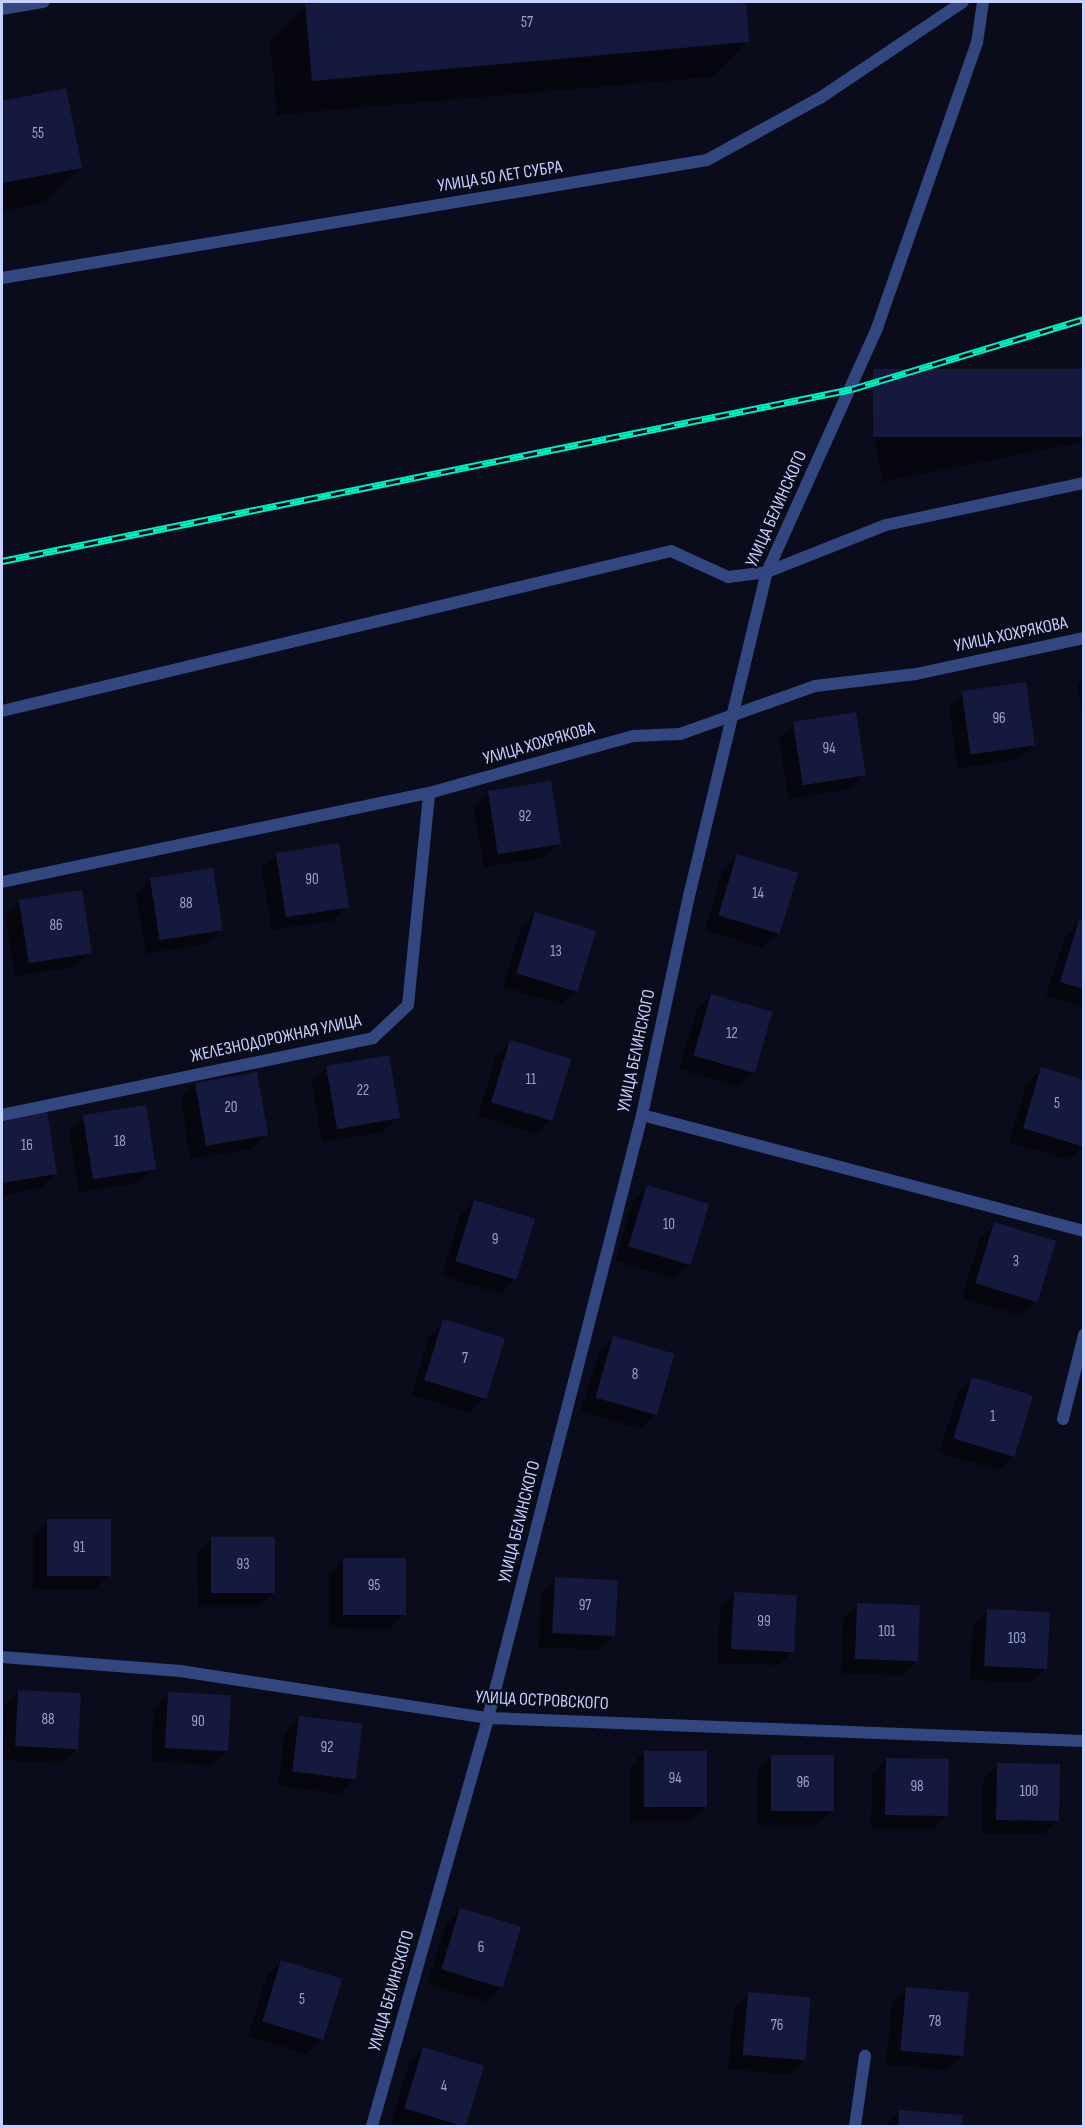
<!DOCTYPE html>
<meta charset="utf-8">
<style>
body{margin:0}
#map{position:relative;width:1085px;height:2128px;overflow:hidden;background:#0a0c1c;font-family:"Sofia Sans Condensed",sans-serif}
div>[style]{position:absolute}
.shadow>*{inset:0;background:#0007}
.building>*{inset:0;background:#15193e;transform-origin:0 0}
.service>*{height:12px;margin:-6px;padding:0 6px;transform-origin:6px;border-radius:6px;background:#32467f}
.minor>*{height:12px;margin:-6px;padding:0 6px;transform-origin:6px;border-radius:6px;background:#32467f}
.tertiary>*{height:12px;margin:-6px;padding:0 6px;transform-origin:6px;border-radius:6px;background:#32467f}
.rail>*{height:7px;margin-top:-3.5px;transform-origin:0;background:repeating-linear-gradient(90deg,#0a0c1c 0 14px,#00f0c1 0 28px);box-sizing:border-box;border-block:2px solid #00f0c1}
span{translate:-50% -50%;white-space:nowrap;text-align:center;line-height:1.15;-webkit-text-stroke:4.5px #0a0c1c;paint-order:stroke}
.number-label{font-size:15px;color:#99a2cf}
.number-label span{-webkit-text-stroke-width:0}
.street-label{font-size:18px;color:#c5d0ff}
.frame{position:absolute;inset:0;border:3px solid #c5d0ff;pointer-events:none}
</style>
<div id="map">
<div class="shadow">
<div style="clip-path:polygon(352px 2px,744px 2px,748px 41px,713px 77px,277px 115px,270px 41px,305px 6px)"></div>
<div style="clip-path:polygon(65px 90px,80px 167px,45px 202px,2px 211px,2px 102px)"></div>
<div style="clip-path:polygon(1084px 371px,1084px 442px,883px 482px,871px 419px,878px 412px)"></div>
<div style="clip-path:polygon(1084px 678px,1084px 724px,1077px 685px)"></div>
<div style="clip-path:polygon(963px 694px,1034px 745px,1019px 759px,958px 769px,949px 708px)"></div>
<div style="clip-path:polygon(855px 714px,864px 774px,850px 789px,789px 799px,779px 738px,793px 724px)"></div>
<div style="clip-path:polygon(489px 792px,560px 843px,545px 858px,484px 867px,474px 807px)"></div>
<div style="clip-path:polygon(276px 855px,347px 906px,333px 921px,272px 930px,262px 869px)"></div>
<div style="clip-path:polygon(737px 856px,778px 933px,763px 948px,705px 930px,723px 870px)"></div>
<div style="clip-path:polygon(151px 879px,221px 930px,207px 944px,146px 954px,136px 893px)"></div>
<div style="clip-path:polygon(19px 901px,91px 952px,76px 967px,15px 976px,5px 916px)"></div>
<div style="clip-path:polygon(535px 914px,576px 991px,562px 1005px,503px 987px,521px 928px)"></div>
<div style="clip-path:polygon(1079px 922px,1084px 923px,1084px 1007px,1046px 996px,1065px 937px)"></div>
<div style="clip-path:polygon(712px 995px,752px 1073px,738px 1087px,679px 1069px,697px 1010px)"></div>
<div style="clip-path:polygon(511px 1042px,570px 1060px,551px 1120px,537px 1134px,478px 1116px,496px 1057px)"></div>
<div style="clip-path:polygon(327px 1067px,398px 1117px,383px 1132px,322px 1142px,312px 1081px)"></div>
<div style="clip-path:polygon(1042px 1069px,1083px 1146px,1068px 1160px,1009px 1142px,1027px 1083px)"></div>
<div style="clip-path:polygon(195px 1083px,266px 1134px,252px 1149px,190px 1159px,181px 1098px)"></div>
<div style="clip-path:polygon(84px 1117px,155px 1168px,140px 1183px,79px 1192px,69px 1131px)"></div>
<div style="clip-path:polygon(2px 1120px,56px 1174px,41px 1188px,2px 1195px)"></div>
<div style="clip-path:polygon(648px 1187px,689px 1264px,674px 1279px,615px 1261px,633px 1201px)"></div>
<div style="clip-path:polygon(474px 1202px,515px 1279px,501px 1294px,442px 1276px,460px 1216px)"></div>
<div style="clip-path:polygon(995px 1224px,1035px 1301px,1021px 1316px,962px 1298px,980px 1238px)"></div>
<div style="clip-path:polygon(444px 1321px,485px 1398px,470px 1413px,412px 1395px,429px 1336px)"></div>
<div style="clip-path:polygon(614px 1337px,655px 1414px,640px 1429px,581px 1411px,599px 1352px)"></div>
<div style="clip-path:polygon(972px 1379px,1013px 1456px,998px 1470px,939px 1453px,958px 1393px)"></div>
<div style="clip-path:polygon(48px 1521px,109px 1575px,94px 1590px,33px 1589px,33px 1535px)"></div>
<div style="clip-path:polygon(212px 1538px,273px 1593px,259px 1607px,198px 1607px,197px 1553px)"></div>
<div style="clip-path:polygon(344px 1559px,404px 1614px,390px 1629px,329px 1628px,329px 1574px)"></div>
<div style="clip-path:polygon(556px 1578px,614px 1635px,599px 1650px,539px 1647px,541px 1593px)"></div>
<div style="clip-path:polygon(734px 1594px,793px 1651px,779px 1665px,718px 1663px,720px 1608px)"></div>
<div style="clip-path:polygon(858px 1604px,916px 1661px,902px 1676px,841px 1673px,843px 1619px)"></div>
<div style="clip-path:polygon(987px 1611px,1046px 1668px,1031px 1683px,970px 1680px,973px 1625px)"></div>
<div style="clip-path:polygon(18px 1692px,76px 1749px,62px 1764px,2px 1760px,4px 1706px)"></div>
<div style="clip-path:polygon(169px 1693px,227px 1751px,212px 1765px,151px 1762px,154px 1708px)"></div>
<div style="clip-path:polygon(299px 1718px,353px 1779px,339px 1794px,278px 1786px,285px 1732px)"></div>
<div style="clip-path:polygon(644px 1752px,705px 1807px,691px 1821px,630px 1821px,630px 1767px)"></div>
<div style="clip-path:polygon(772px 1756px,833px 1811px,818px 1825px,757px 1825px,757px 1771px)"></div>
<div style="clip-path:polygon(886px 1760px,948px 1815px,933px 1829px,871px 1829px,872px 1774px)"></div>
<div style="clip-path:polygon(998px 1765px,1058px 1820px,1044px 1834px,983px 1834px,983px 1779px)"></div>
<div style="clip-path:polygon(460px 1910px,501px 1987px,486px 2002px,427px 1984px,446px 1925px)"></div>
<div style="clip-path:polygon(281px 1962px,322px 2039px,307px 2054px,248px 2036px,267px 1976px)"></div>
<div style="clip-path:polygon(906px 1989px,963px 2055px,948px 2070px,886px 2065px,892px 2003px)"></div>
<div style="clip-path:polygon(748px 1993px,805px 2060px,790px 2075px,728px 2069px,734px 2008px)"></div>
<div style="clip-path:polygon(423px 2049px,482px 2067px,464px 2126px,403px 2126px,391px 2123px,409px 2063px)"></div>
<div style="clip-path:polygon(900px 2111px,961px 2116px,960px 2126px,885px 2126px)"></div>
</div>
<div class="building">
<div style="clip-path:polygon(336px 2px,746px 2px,749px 42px,312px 81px,305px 4px)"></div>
<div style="clip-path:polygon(66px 88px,82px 168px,2px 183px,2px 101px)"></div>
<div style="left:1084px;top:369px;width:68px;height:211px;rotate:90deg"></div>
<div style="left:1026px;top:682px;width:64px;height:65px;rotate:82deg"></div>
<div style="left:856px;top:712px;width:64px;height:64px;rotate:81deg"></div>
<div style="left:551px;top:781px;width:64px;height:64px;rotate:81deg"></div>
<div style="left:339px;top:843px;width:65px;height:64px;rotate:81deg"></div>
<div style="left:737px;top:854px;width:64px;height:64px;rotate:17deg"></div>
<div style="left:213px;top:868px;width:63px;height:64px;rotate:81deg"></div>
<div style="left:82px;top:890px;width:64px;height:64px;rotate:81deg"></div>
<div style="left:535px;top:912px;width:64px;height:64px;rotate:17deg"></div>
<div style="clip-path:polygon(1079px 920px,1084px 922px,1084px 989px,1060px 982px)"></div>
<div style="left:711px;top:994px;width:64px;height:64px;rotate:16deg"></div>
<div style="left:510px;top:1040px;width:64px;height:65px;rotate:17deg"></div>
<div style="left:389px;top:1055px;width:64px;height:64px;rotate:80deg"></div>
<div style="clip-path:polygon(1041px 1067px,1084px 1080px,1084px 1147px,1023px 1128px)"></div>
<div style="left:257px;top:1072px;width:64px;height:63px;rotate:80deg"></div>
<div style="left:146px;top:1105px;width:65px;height:64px;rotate:81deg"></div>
<div style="clip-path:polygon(47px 1112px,57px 1174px,2px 1183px,2px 1119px)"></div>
<div style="left:647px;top:1185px;width:65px;height:64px;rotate:17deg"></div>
<div style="left:474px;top:1200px;width:64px;height:64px;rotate:17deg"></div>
<div style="left:994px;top:1222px;width:65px;height:64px;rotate:17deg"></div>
<div style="left:443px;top:1319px;width:65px;height:64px;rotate:17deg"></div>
<div style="left:613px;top:1336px;width:64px;height:64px;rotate:16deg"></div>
<div style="left:972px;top:1377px;width:64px;height:64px;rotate:17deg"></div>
<div style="left:47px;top:1519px;width:64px;height:57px"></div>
<div style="left:211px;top:1537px;width:64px;height:56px"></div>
<div style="left:343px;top:1558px;width:63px;height:57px"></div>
<div style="left:555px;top:1577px;width:63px;height:56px;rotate:3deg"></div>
<div style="left:734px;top:1592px;width:63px;height:57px;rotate:3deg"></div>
<div style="left:857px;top:1603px;width:63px;height:56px;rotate:2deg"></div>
<div style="left:987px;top:1609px;width:63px;height:57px;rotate:3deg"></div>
<div style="left:18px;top:1690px;width:63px;height:56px;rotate:3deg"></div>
<div style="left:168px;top:1692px;width:63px;height:56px;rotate:3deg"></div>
<div style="left:299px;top:1716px;width:64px;height:56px;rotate:7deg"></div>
<div style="left:644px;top:1751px;width:63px;height:56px"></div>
<div style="left:771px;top:1755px;width:63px;height:56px"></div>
<div style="left:886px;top:1758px;width:63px;height:57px;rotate:1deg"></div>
<div style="left:997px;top:1763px;width:63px;height:57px;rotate:1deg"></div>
<div style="left:460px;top:1908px;width:64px;height:64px;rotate:17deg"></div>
<div style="left:281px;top:1960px;width:64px;height:64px;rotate:17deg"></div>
<div style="left:906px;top:1987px;width:63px;height:64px;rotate:5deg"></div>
<div style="left:748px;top:1992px;width:63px;height:63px;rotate:5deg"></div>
<div style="left:423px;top:2047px;width:64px;height:64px;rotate:17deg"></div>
<div style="clip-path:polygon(899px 2110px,963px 2115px,962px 2126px,898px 2126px)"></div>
</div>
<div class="service">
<div style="left:2px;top:9px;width:42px;rotate:-9.7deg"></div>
<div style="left:2px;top:711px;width:688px;rotate:-13.45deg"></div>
<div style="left:671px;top:551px;width:63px;rotate:24.5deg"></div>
<div style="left:728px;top:577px;width:39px;rotate:-7deg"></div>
<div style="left:767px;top:572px;width:128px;rotate:-21.6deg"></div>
<div style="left:886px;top:525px;width:202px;rotate:-12deg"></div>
<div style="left:642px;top:1115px;width:457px;rotate:14.7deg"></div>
<div style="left:1063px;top:1419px;width:87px;rotate:-76deg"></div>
<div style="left:855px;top:2126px;width:71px;rotate:-81.9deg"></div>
</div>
<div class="minor">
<div style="left:2px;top:882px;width:436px;rotate:-11.8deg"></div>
<div style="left:429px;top:793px;width:212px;rotate:-15.6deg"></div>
<div style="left:633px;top:736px;width:47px;rotate:-2.4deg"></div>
<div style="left:680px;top:734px;width:143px;rotate:-19.6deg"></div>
<div style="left:815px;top:686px;width:102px;rotate:-6.8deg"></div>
<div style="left:916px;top:674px;width:172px;rotate:-12.1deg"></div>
<div style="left:2px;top:1115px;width:379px;rotate:-11.7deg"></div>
<div style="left:373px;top:1038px;width:48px;rotate:-43.3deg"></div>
<div style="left:408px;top:1005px;width:213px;rotate:-84.3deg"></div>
<div style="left:2px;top:1657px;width:179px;rotate:4.5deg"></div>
<div style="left:180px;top:1671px;width:312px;rotate:8.7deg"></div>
<div style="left:488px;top:1718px;width:596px;rotate:2.21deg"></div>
</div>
<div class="tertiary">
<div style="left:2px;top:278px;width:715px;rotate:-9.5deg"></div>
<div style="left:707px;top:160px;width:129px;rotate:-28.8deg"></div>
<div style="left:820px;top:98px;width:172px;rotate:-33.9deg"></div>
<div style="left:372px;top:2126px;width:424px;rotate:-74.1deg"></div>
<div style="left:488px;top:1718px;width:622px;rotate:-75.67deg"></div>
<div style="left:642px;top:1115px;width:224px;rotate:-77.9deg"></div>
<div style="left:689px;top:896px;width:333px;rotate:-76.5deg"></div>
<div style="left:767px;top:572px;width:268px;rotate:-65.7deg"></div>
<div style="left:877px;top:328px;width:302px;rotate:-70.7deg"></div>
<div style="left:977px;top:43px;width:41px;rotate:-81.7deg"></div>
</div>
<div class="rail">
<div style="left:2px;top:561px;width:867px;rotate:-11.44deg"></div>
<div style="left:852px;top:389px;width:242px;rotate:-16.8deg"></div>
</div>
<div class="number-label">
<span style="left:527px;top:23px">57</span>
<span style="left:38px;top:134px">55</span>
<span style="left:999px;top:719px">96</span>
<span style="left:829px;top:749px">94</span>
<span style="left:525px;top:817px">92</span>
<span style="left:312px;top:880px">90</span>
<span style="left:758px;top:894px">14</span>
<span style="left:186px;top:904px">88</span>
<span style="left:56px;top:926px">86</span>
<span style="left:556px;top:952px">13</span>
<span style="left:732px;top:1034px">12</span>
<span style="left:531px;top:1080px">11</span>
<span style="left:363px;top:1091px">22</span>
<span style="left:1057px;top:1104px">5</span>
<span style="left:231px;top:1108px">20</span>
<span style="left:120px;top:1142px">18</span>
<span style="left:27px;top:1146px">16</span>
<span style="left:669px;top:1225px">10</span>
<span style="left:495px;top:1240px">9</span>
<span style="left:1016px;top:1262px">3</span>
<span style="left:465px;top:1359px">7</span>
<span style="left:635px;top:1375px">8</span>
<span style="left:993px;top:1417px">1</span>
<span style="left:79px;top:1548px">91</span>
<span style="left:243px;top:1565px">93</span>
<span style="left:374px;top:1586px">95</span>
<span style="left:585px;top:1606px">97</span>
<span style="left:764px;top:1622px">99</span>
<span style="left:887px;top:1632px">101</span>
<span style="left:1017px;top:1639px">103</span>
<span style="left:48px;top:1720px">88</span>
<span style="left:198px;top:1722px">90</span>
<span style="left:327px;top:1748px">92</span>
<span style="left:675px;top:1779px">94</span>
<span style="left:803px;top:1783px">96</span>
<span style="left:917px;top:1787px">98</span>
<span style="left:1029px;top:1792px">100</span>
<span style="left:481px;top:1948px">6</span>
<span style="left:302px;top:2000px">5</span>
<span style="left:935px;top:2022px">78</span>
<span style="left:777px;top:2026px">76</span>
<span style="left:444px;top:2087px">4</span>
</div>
<div class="street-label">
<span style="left:500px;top:177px;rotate:-9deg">УЛИЦА 50 ЛЕТ СУБРА</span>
<span style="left:777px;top:509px;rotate:-66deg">УЛИЦА БЕЛИНСКОГО</span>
<span style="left:1011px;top:635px;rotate:-12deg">УЛИЦА ХОХРЯКОВА</span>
<span style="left:539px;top:744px;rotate:-16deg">УЛИЦА ХОХРЯКОВА</span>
<span style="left:276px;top:1039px;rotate:-12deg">ЖЕЛЕЗНОДОРОЖНАЯ УЛИЦА</span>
<span style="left:637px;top:1051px;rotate:-78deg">УЛИЦА БЕЛИНСКОГО</span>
<span style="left:520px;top:1522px;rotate:-76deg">УЛИЦА БЕЛИНСКОГО</span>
<span style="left:542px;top:1701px;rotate:3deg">УЛИЦА ОСТРОВСКОГО</span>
<span style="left:392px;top:1991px;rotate:-74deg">УЛИЦА БЕЛИНСКОГО</span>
</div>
<div class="frame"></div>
</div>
